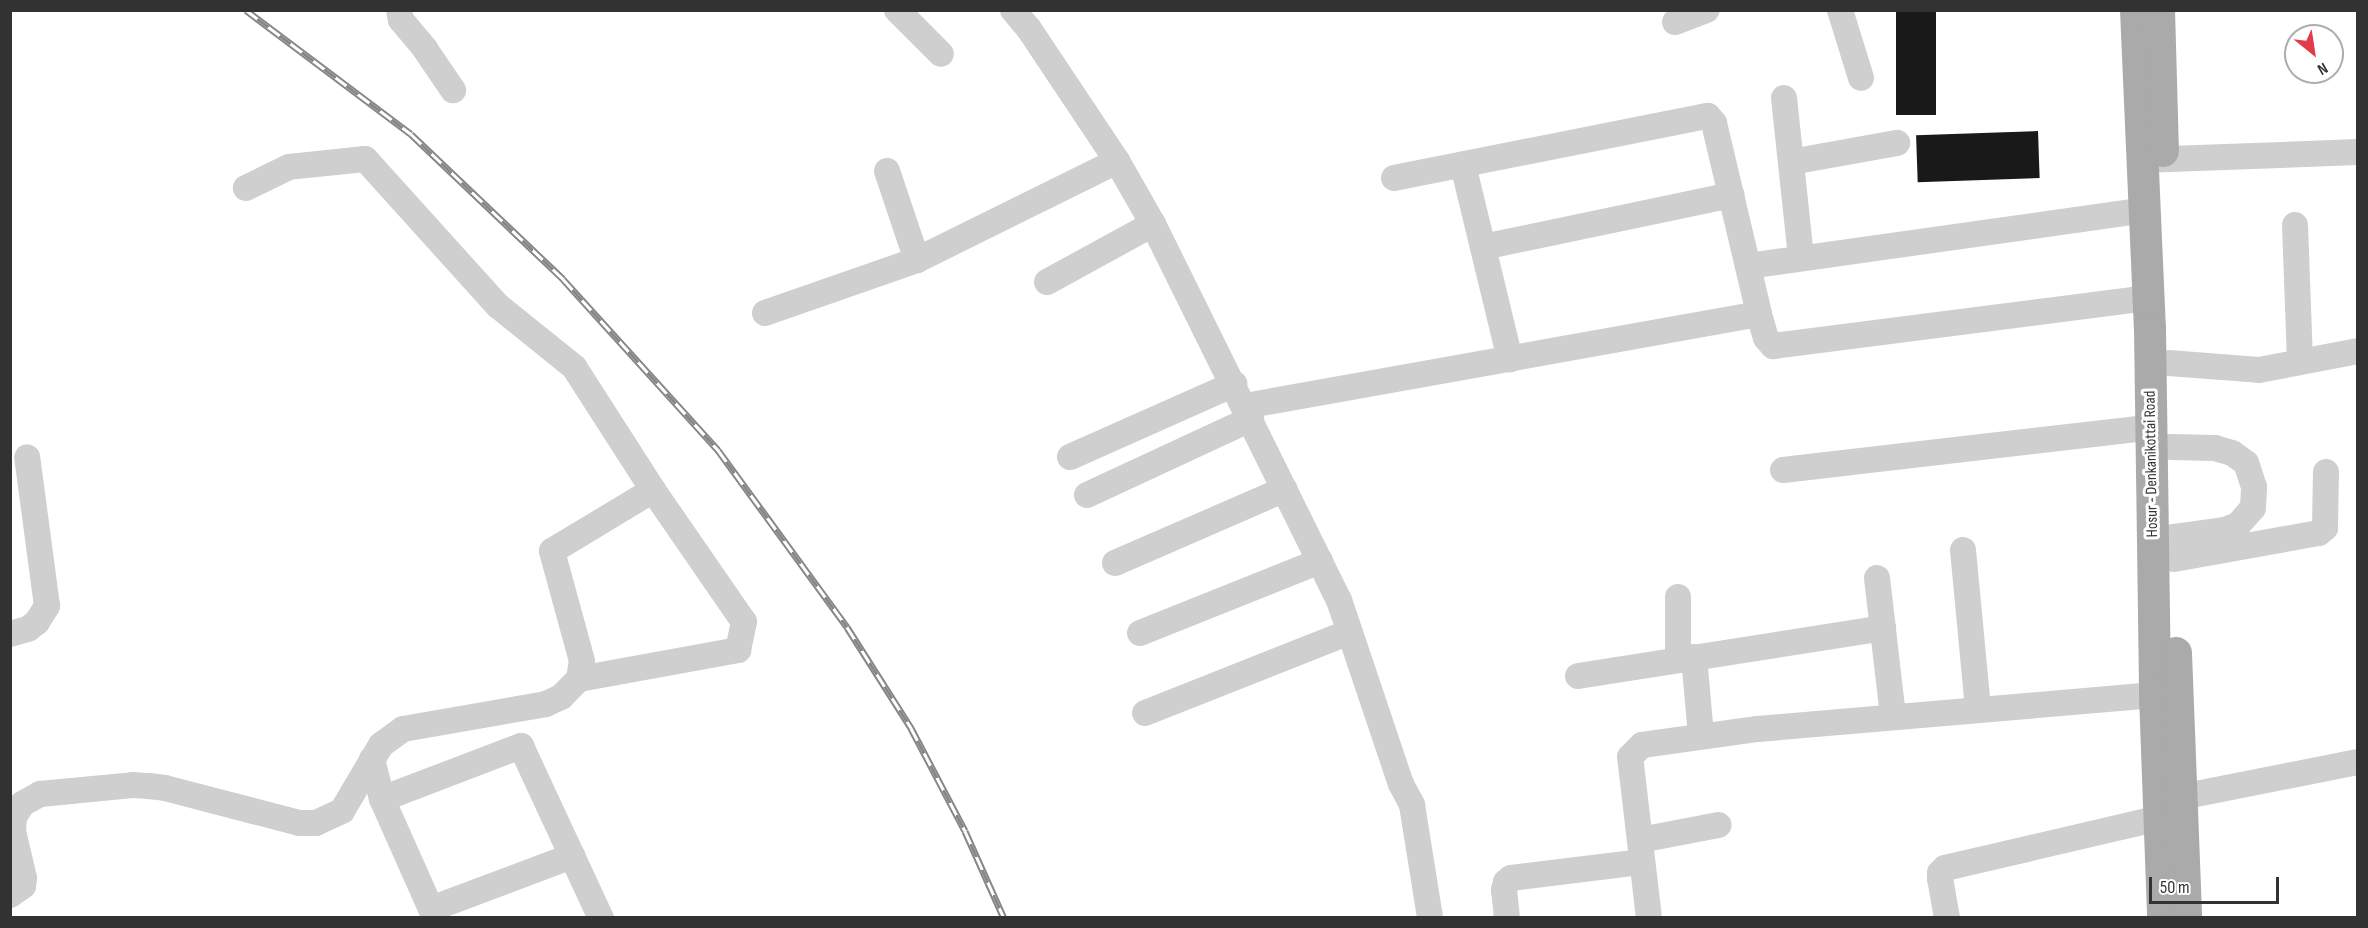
<!DOCTYPE html>
<style>
body{margin:0}
#map{position:relative;width:2368px;height:928px;overflow:hidden;background:#fff;font-family:"Sofia Sans Condensed",sans-serif}
div>[style]{position:absolute}
.building>*{inset:0;background:#191919;transform-origin:0 0}
.minor>*{height:26px;margin:-13px;padding:0 13px;transform-origin:13px;border-radius:13px;background:#cfcfcf}
.major>*{height:32px;margin:-16px;padding:0 16px;transform-origin:16px;border-radius:16px;background:#aaa}
.rail>*{height:7px;margin-top:-3.5px;transform-origin:0;background:repeating-linear-gradient(90deg,#fff 0 14px,#878787 0 28px);box-sizing:border-box;border-block:2px solid #878787}
span{translate:-50% -50%;white-space:nowrap;text-align:center;line-height:1.15;-webkit-text-stroke:6px #fff;paint-order:stroke}
.street-label{font-size:16px;color:#323232}
.frame{position:absolute;inset:0;border:12px solid #323232;pointer-events:none}
.north{position:absolute;left:2284px;top:24px;width:60px;height:60px;box-sizing:border-box;background:#fff;border:2px solid #adadad;border-radius:50%;rotate:150deg;font-size:16px;font-weight:700;line-height:24px;text-align:center;color:#323232}
.north::after{content:'';display:block;margin:auto;width:21px;height:27px;background:#e23b4c;clip-path:polygon(50% 0,100% 100%,50% 72%,0 100%)}
.scale{position:absolute;left:2149px;top:877px;width:130px;height:27px;box-sizing:border-box;border:3px solid #323232;border-top:0;padding-left:8px;font-size:18px;line-height:21px;white-space:nowrap;color:#323232;-webkit-text-stroke:4px #fff;paint-order:stroke}
</style>
<div id="map">
<div class="building">
<div style="left:1896px;top:10px;width:40px;height:105px"></div>
<div style="left:2038px;top:131px;width:47px;height:122px;rotate:88deg"></div>
</div>
<div class="minor">
<div style="left:399px;top:10px;width:10px;rotate:79deg"></div>
<div style="left:401px;top:20px;width:38px;rotate:50deg"></div>
<div style="left:425px;top:49px;width:50px;rotate:55.7deg"></div>
<div style="left:897px;top:10px;width:62px;rotate:45deg"></div>
<div style="left:1013px;top:10px;width:25px;rotate:50deg"></div>
<div style="left:1029px;top:29px;width:159px;rotate:56.3deg"></div>
<div style="left:1117px;top:161px;width:73px;rotate:60.3deg"></div>
<div style="left:1153px;top:224px;width:419px;rotate:63.7deg"></div>
<div style="left:1339px;top:600px;width:194px;rotate:71.4deg"></div>
<div style="left:1401px;top:784px;width:24px;rotate:62deg"></div>
<div style="left:1412px;top:805px;width:114px;rotate:80.9deg"></div>
<div style="left:1840px;top:10px;width:71px;rotate:72.8deg"></div>
<div style="left:1675px;top:22px;width:34px;rotate:-21deg"></div>
<div style="left:1784px;top:98px;width:161px;rotate:83.9deg"></div>
<div style="left:2142px;top:160px;width:216px;rotate:-2.1deg"></div>
<div style="left:1791px;top:162px;width:108px;rotate:-10.2deg"></div>
<div style="left:1463px;top:165px;width:200px;rotate:76.4deg"></div>
<div style="left:887px;top:171px;width:94px;rotate:71.4deg"></div>
<div style="left:1394px;top:178px;width:320px;rotate:-11.2deg"></div>
<div style="left:1708px;top:116px;width:9px;rotate:49deg"></div>
<div style="left:1714px;top:123px;width:196px;rotate:76.7deg"></div>
<div style="left:1759px;top:314px;width:25px;rotate:74deg"></div>
<div style="left:1766px;top:338px;width:11px;rotate:49deg"></div>
<div style="left:1773px;top:346px;width:379px;rotate:-7.3deg"></div>
<div style="left:2295px;top:225px;width:137px;rotate:87.9deg"></div>
<div style="left:1483px;top:247px;width:254px;rotate:-11.8deg"></div>
<div style="left:1748px;top:266px;width:401px;rotate:-8deg"></div>
<div style="left:1047px;top:282px;width:121px;rotate:-28.7deg"></div>
<div style="left:765px;top:313px;width:161px;rotate:-19.2deg"></div>
<div style="left:917px;top:260px;width:223px;rotate:-26.3deg"></div>
<div style="left:2169px;top:363px;width:90px;rotate:4.4deg"></div>
<div style="left:2259px;top:370px;width:101px;rotate:-10.9deg"></div>
<div style="left:1245px;top:406px;width:522px;rotate:-10.15deg"></div>
<div style="left:1070px;top:457px;width:180px;rotate:-24deg"></div>
<div style="left:1783px;top:470px;width:371px;rotate:-6.6deg"></div>
<div style="left:1087px;top:495px;width:181px;rotate:-24.9deg"></div>
<div style="left:2153px;top:540px;width:73px;rotate:-7.9deg"></div>
<div style="left:2225px;top:530px;width:14px;rotate:-21deg"></div>
<div style="left:2238px;top:525px;width:23px;rotate:-49deg"></div>
<div style="left:2253px;top:508px;width:21px;rotate:-87deg"></div>
<div style="left:2254px;top:487px;width:25px;rotate:-108deg"></div>
<div style="left:2246px;top:463px;width:17px;rotate:-144deg"></div>
<div style="left:2232px;top:453px;width:18px;rotate:-164deg"></div>
<div style="left:2215px;top:448px;width:44px;rotate:-178.7deg"></div>
<div style="left:1963px;top:550px;width:159px;rotate:84.6deg"></div>
<div style="left:2174px;top:559px;width:147px;rotate:-10.2deg"></div>
<div style="left:2319px;top:533px;width:8px;rotate:-40deg"></div>
<div style="left:2325px;top:528px;width:56px;rotate:-89deg"></div>
<div style="left:1115px;top:563px;width:185px;rotate:-23.5deg"></div>
<div style="left:1877px;top:578px;width:139px;rotate:83.4deg"></div>
<div style="left:1678px;top:597px;width:63px;rotate:90deg"></div>
<div style="left:1140px;top:633px;width:194px;rotate:-21.8deg"></div>
<div style="left:10px;top:634px;width:19px;rotate:-16deg"></div>
<div style="left:28px;top:629px;width:11px;rotate:-38deg"></div>
<div style="left:37px;top:622px;width:19px;rotate:-58deg"></div>
<div style="left:47px;top:606px;width:150px;rotate:-97.6deg"></div>
<div style="left:1694px;top:657px;width:78px;rotate:84.9deg"></div>
<div style="left:1578px;top:676px;width:309px;rotate:-8.9deg"></div>
<div style="left:579px;top:679px;width:162px;rotate:-10.3deg"></div>
<div style="left:738px;top:650px;width:29px;rotate:-78deg"></div>
<div style="left:744px;top:622px;width:160px;rotate:-124.6deg"></div>
<div style="left:1145px;top:713px;width:220px;rotate:-21.6deg"></div>
<div style="left:372px;top:759px;width:41px;rotate:76deg"></div>
<div style="left:382px;top:799px;width:149px;rotate:-20.9deg"></div>
<div style="left:521px;top:746px;width:190px;rotate:65.1deg"></div>
<div style="left:2181px;top:797px;width:180px;rotate:-11.2deg"></div>
<div style="left:382px;top:799px;width:130px;rotate:66deg"></div>
<div style="left:1640px;top:840px;width:80px;rotate:-10.8deg"></div>
<div style="left:10px;top:895px;width:16px;rotate:-35deg"></div>
<div style="left:23px;top:886px;width:8px;rotate:-83deg"></div>
<div style="left:24px;top:878px;width:48px;rotate:-103.2deg"></div>
<div style="left:13px;top:831px;width:14px;rotate:-86deg"></div>
<div style="left:14px;top:817px;width:15px;rotate:-58deg"></div>
<div style="left:22px;top:804px;width:21px;rotate:-29deg"></div>
<div style="left:40px;top:794px;width:93px;rotate:-5.5deg"></div>
<div style="left:133px;top:785px;width:16px;rotate:4deg"></div>
<div style="left:149px;top:786px;width:16px;rotate:7deg"></div>
<div style="left:165px;top:788px;width:138px;rotate:14.6deg"></div>
<div style="left:299px;top:823px;width:17px"></div>
<div style="left:316px;top:823px;width:29px;rotate:-25deg"></div>
<div style="left:342px;top:811px;width:77px;rotate:-59.4deg"></div>
<div style="left:381px;top:745px;width:27px;rotate:-36deg"></div>
<div style="left:403px;top:729px;width:145px;rotate:-9.9deg"></div>
<div style="left:546px;top:704px;width:17px;rotate:-25deg"></div>
<div style="left:561px;top:697px;width:25px;rotate:-45deg"></div>
<div style="left:579px;top:679px;width:18px;rotate:-81deg"></div>
<div style="left:582px;top:661px;width:114px;rotate:-105.3deg"></div>
<div style="left:552px;top:551px;width:118px;rotate:-31.1deg"></div>
<div style="left:653px;top:490px;width:146px;rotate:-122.7deg"></div>
<div style="left:574px;top:367px;width:97px;rotate:-141.2deg"></div>
<div style="left:498px;top:306px;width:198px;rotate:-132.1deg"></div>
<div style="left:365px;top:159px;width:76px;rotate:174deg"></div>
<div style="left:289px;top:167px;width:48px;rotate:154deg"></div>
<div style="left:431px;top:909px;width:151px;rotate:-20.6deg"></div>
<div style="left:1507px;top:918px;width:28px;rotate:-96deg"></div>
<div style="left:1504px;top:890px;width:8px;rotate:-76deg"></div>
<div style="left:1506px;top:882px;width:6px;rotate:-39deg"></div>
<div style="left:1511px;top:878px;width:132px;rotate:-7deg"></div>
<div style="left:1649px;top:918px;width:162px;rotate:-96.7deg"></div>
<div style="left:1630px;top:757px;width:17px;rotate:-45deg"></div>
<div style="left:1642px;top:745px;width:117px;rotate:-7.9deg"></div>
<div style="left:1758px;top:729px;width:398px;rotate:-4.9deg"></div>
<div style="left:1947px;top:918px;width:40px;rotate:-100deg"></div>
<div style="left:1940px;top:879px;width:6px;rotate:-90deg"></div>
<div style="left:1940px;top:873px;width:7px;rotate:-45deg"></div>
<div style="left:1945px;top:868px;width:221px;rotate:-13.1deg"></div>
</div>
<div class="major">
<div style="left:2136px;top:10px;width:318px;rotate:87.5deg"></div>
<div style="left:2150px;top:328px;width:367px;rotate:89.2deg"></div>
<div style="left:2155px;top:695px;width:223px;rotate:87.9deg"></div>
<div style="left:2159px;top:10px;width:141px;rotate:88.4deg"></div>
<div style="left:2176px;top:653px;width:265px;rotate:87.8deg"></div>
</div>
<div class="rail">
<div style="left:246px;top:10px;width:206px;rotate:36.9deg"></div>
<div style="left:411px;top:134px;width:210px;rotate:43.6deg"></div>
<div style="left:563px;top:279px;width:231px;rotate:47.8deg"></div>
<div style="left:718px;top:450px;width:219px;rotate:53.9deg"></div>
<div style="left:847px;top:627px;width:120px;rotate:57.6deg"></div>
<div style="left:911px;top:728px;width:116px;rotate:62.3deg"></div>
<div style="left:965px;top:831px;width:95px;rotate:65.9deg"></div>
</div>
<div class="street-label">
<span style="left:2152px;top:464px;rotate:-91deg">Hosur - Denkanikottai Road</span>
</div>
<div class="frame"></div>
<div class="north">N</div>
<div class="scale">50 m</div>
</div>
